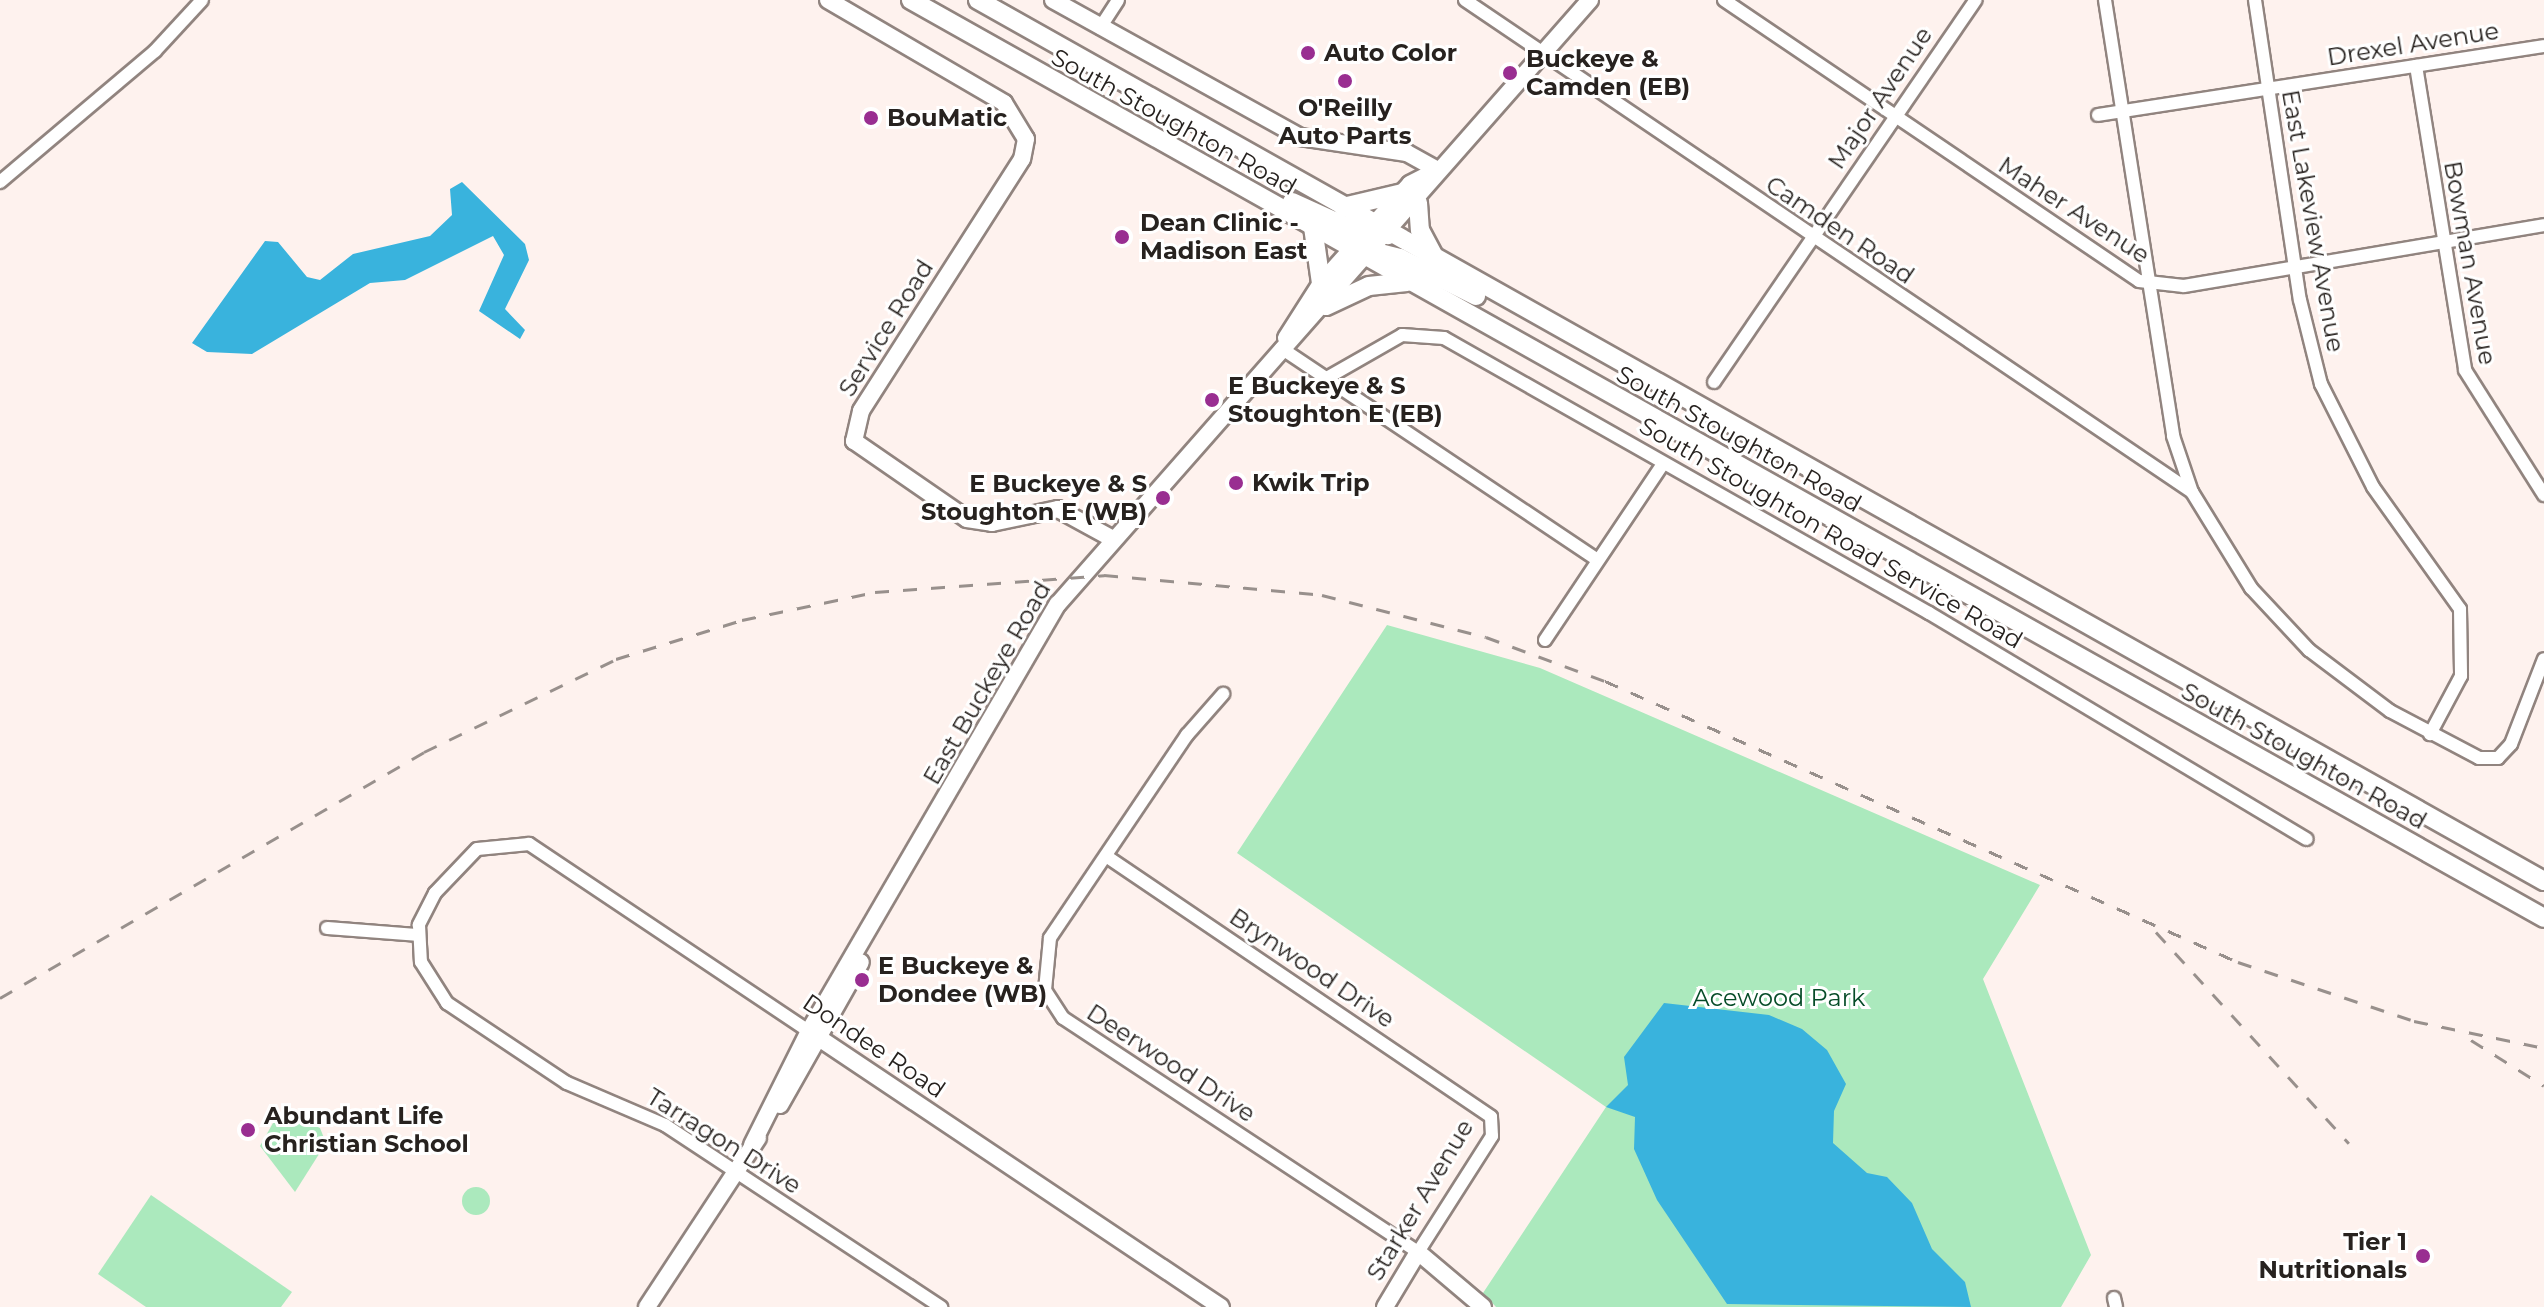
<!DOCTYPE html>
<style>
body{margin:0}
#map{position:relative;width:2544px;height:1307px;overflow:hidden;background:#fef2ee;font-family:Montserrat,sans-serif}
div>[style]{position:absolute}
.green>*{inset:0;background:#abe9bd}
.round{border-radius:50%}
.water>*{inset:0;background:#39b3dd}
.roads{filter:drop-shadow(2px 0 #91847f) drop-shadow(-2px 0 #91847f) drop-shadow(0 2px #91847f) drop-shadow(0 -2px #91847f)}
.street>*{height:12px;margin:-6px;padding:0 6px;transform-origin:6px;border-radius:6px;background:#fff}
.secondary>*{height:16px;margin:-8px;padding:0 8px;transform-origin:8px;border-radius:8px;background:#fff}
.primary>*{height:18px;margin:-9px;padding:0 9px;transform-origin:9px;border-radius:9px;background:#fff}
.rail>*{height:3px;margin-top:-1.5px;transform-origin:0;background:repeating-linear-gradient(90deg,#98908c 0 14px,transparent 0 28px)}
.dots>*{width:22px;height:22px;translate:-50% -50%;box-sizing:border-box;border:4px solid #fff;border-radius:50%}
span{translate:-50% -50%;white-space:nowrap;text-align:center;line-height:1.15;-webkit-text-stroke:6px #fff;paint-order:stroke}
.street-label{font-size:24px;color:#27221f}
.poi-label{font-size:24px;color:#27221f;font-weight:700}
.left{translate:0 -50%;text-align:left}
.right{translate:-100% -50%;text-align:right}
.park-label{font-size:24px;color:#064c28}
</style>
<div id="map">
<div class="green">
<div style="clip-path:polygon(1387px 625px,1540px 668px,2040px 885px,1983px 979px,2091px 1255px,2061px 1307px,1496px 1307px,1483px 1293px,1606px 1107px,1237px 853px)"></div>
<div style="clip-path:polygon(296px 1117px,320px 1128px,326px 1143px,295px 1192px,260px 1146px,273px 1123px)"></div>
<div class="round" style="left:462px;top:1187px;width:28px;height:28px"></div>
<div style="clip-path:polygon(151px 1195px,292px 1292px,281px 1307px,146px 1307px,98px 1274px)"></div>
</div>
<div class="water">
<div style="clip-path:polygon(462px 182px,525px 244px,529px 260px,505px 309px,525px 330px,520px 339px,479px 311px,504px 255px,493px 236px,405px 280px,370px 283px,252px 354px,207px 352px,192px 343px,265px 241px,278px 242px,307px 277px,320px 280px,353px 254px,430px 236px,452px 215px,450px 189px)"></div>
<div style="clip-path:polygon(1664px 1003px,1769px 1015px,1802px 1029px,1827px 1050px,1846px 1084px,1834px 1111px,1833px 1143px,1867px 1173px,1887px 1177px,1912px 1203px,1932px 1249px,1965px 1282px,1971px 1307px,1727px 1304px,1657px 1200px,1634px 1149px,1635px 1117px,1606px 1107px,1628px 1085px,1624px 1057px)"></div>
</div>
<div class="roads">
<div class="street">
<div style="left:1465px;top:0;width:878px;rotate:34.09deg"></div>
<div style="left:1724px;top:0;width:501px;rotate:34.1deg"></div>
<div style="left:2139px;top:281px;width:45px;rotate:6.3deg"></div>
<div style="left:2184px;top:286px;width:365px;rotate:-9.6deg"></div>
<div style="left:2105px;top:0;width:441px;rotate:81.1deg"></div>
<div style="left:2173px;top:436px;width:59px;rotate:71.3deg"></div>
<div style="left:2192px;top:492px;width:113px;rotate:58.4deg"></div>
<div style="left:2251px;top:588px;width:85px;rotate:46.9deg"></div>
<div style="left:2309px;top:650px;width:101px;rotate:37deg"></div>
<div style="left:2390px;top:711px;width:101px;rotate:27.8deg"></div>
<div style="left:2479px;top:758px;width:19px"></div>
<div style="left:2498px;top:758px;width:19px;rotate:-47deg"></div>
<div style="left:2511px;top:744px;width:91px;rotate:-68.8deg"></div>
<div style="left:2255px;top:0;width:303px;rotate:81.5deg"></div>
<div style="left:2300px;top:300px;width:87px;rotate:76deg"></div>
<div style="left:2321px;top:384px;width:115px;rotate:63.2deg"></div>
<div style="left:2373px;top:487px;width:150px;rotate:54.5deg"></div>
<div style="left:2460px;top:609px;width:67px;rotate:89.1deg"></div>
<div style="left:2461px;top:676px;width:66px;rotate:118.1deg"></div>
<div style="left:1100px;top:28px;width:33px;rotate:-57deg"></div>
<div style="left:2416px;top:66px;width:308px;rotate:80.8deg"></div>
<div style="left:2465px;top:370px;width:148px;rotate:57.7deg"></div>
<div style="left:2098px;top:115px;width:451px;rotate:-8.8deg"></div>
<div style="left:0;top:182px;width:203px;rotate:-40.2deg"></div>
<div style="left:155px;top:51px;width:69px;rotate:-47.3deg"></div>
<div style="left:1281px;top:348px;width:381px;rotate:33.8deg"></div>
<div style="left:1325px;top:379px;width:89px;rotate:-29.7deg"></div>
<div style="left:1402px;top:335px;width:42px;rotate:4.1deg"></div>
<div style="left:1444px;top:338px;width:558px;rotate:29.55deg"></div>
<div style="left:1929px;top:613px;width:440px;rotate:30.9deg"></div>
<div style="left:1714px;top:382px;width:463px;rotate:-55.6deg"></div>
<div style="left:1545px;top:640px;width:212px;rotate:-56.2deg"></div>
<div style="left:1106px;top:856px;width:465px;rotate:34.1deg"></div>
<div style="left:1491px;top:1117px;width:19px;rotate:87deg"></div>
<div style="left:1492px;top:1136px;width:138px;rotate:122.5deg"></div>
<div style="left:1418px;top:1252px;width:425px;rotate:-146.6deg"></div>
<div style="left:1063px;top:1018px;width:33px;rotate:-123deg"></div>
<div style="left:1045px;top:990px;width:52px;rotate:-84.5deg"></div>
<div style="left:1050px;top:938px;width:245px;rotate:-56deg"></div>
<div style="left:1187px;top:735px;width:55px;rotate:-48.7deg"></div>
<div style="left:327px;top:928px;width:90px;rotate:4.4deg"></div>
<div style="left:813px;top:1034px;width:342px;rotate:-146.2deg"></div>
<div style="left:529px;top:844px;width:52px;rotate:174.5deg"></div>
<div style="left:477px;top:849px;width:61px;rotate:133.7deg"></div>
<div style="left:435px;top:893px;width:36px;rotate:117deg"></div>
<div style="left:419px;top:925px;width:37px;rotate:87deg"></div>
<div style="left:421px;top:962px;width:49px;rotate:57.6deg"></div>
<div style="left:447px;top:1003px;width:144px;rotate:33.7deg"></div>
<div style="left:567px;top:1083px;width:107px;rotate:23.2deg"></div>
<div style="left:665px;top:1125px;width:331px;rotate:33.4deg"></div>
<div style="left:2114px;top:1298px;width:9px;rotate:77deg"></div>
</div>
<div class="secondary">
<div style="left:828px;top:0;width:204px;rotate:30.3deg"></div>
<div style="left:1004px;top:103px;width:42px;rotate:58.6deg"></div>
<div style="left:1026px;top:139px;width:20px;rotate:101deg"></div>
<div style="left:1022px;top:159px;width:299px;rotate:122.6deg"></div>
<div style="left:861px;top:411px;width:31px;rotate:103deg"></div>
<div style="left:854px;top:441px;width:137px;rotate:34.6deg"></div>
<div style="left:967px;top:519px;width:25px;rotate:9deg"></div>
<div style="left:992px;top:523px;width:67px;rotate:-12deg"></div>
<div style="left:1058px;top:509px;width:60px;rotate:28.7deg"></div>
<div style="left:1053px;top:0;width:282px;rotate:29deg"></div>
<div style="left:1300px;top:137px;width:108px;rotate:8.5deg"></div>
<div style="left:1407px;top:153px;width:35px;rotate:29deg"></div>
<div style="left:1286px;top:338px;width:65px;rotate:-57.5deg"></div>
<div style="left:1321px;top:283px;width:133px;rotate:-48deg"></div>
<div style="left:1410px;top:184px;width:31px;rotate:-27deg"></div>
<div style="left:822px;top:1040px;width:480px;rotate:33.8deg"></div>
<div style="left:780px;top:1105px;width:164px;rotate:-60.5deg"></div>
<div style="left:752px;top:1145px;width:127px;rotate:-63.4deg"></div>
<div style="left:809px;top:1031px;width:494px;rotate:-59.8deg"></div>
<div style="left:1058px;top:604px;width:805px;rotate:-48.63deg"></div>
<div style="left:647px;top:1307px;width:202px;rotate:-56.7deg"></div>
<div style="left:1385px;top:1307px;width:64px;rotate:-59deg"></div>
<div style="left:1418px;top:1252px;width:85px;rotate:40.2deg"></div>
</div>
<div class="primary">
<div style="left:911px;top:0;width:1873px;rotate:29.34deg"></div>
<div style="left:978px;top:0;width:1797px;rotate:29.36deg"></div>
<div style="left:1292px;top:202px;width:72px;rotate:24.4deg"></div>
<div style="left:1358px;top:232px;width:30px;rotate:6deg"></div>
<div style="left:1418px;top:203px;width:27px;rotate:86deg"></div>
<div style="left:1420px;top:230px;width:34px;rotate:62deg"></div>
<div style="left:1343px;top:207px;width:61px;rotate:-13.3deg"></div>
<div style="left:1313px;top:227px;width:57px;rotate:81.9deg"></div>
<div style="left:1360px;top:248px;width:41px;rotate:14deg"></div>
<div style="left:1400px;top:258px;width:85px;rotate:26.6deg"></div>
<div style="left:1326px;top:306px;width:47px;rotate:-24.9deg"></div>
<div style="left:1369px;top:286px;width:38px;rotate:-6deg"></div>
</div>
</div>
<div class="rail">
<div style="left:2156px;top:932px;width:286px;rotate:47.6deg"></div>
<div style="left:0;top:998px;width:490px;rotate:-30.1deg"></div>
<div style="left:424px;top:752px;width:213px;rotate:-25.8deg"></div>
<div style="left:616px;top:659px;width:132px;rotate:-17.2deg"></div>
<div style="left:742px;top:620px;width:136px;rotate:-11.9deg"></div>
<div style="left:875px;top:592px;width:230px;rotate:-4.2deg"></div>
<div style="left:1104px;top:575px;width:219px;rotate:5.2deg"></div>
<div style="left:1322px;top:595px;width:169px;rotate:14.4deg"></div>
<div style="left:1486px;top:637px;width:127px;rotate:20.3deg"></div>
<div style="left:1605px;top:681px;width:693px;rotate:23.94deg"></div>
<div style="left:2238px;top:962px;width:186px;rotate:18.5deg"></div>
<div style="left:2414px;top:1021px;width:133px;rotate:11.7deg"></div>
<div style="left:2471px;top:1040px;width:86px;rotate:32.2deg"></div>
</div>
<div class="dots">
<div style="left:1308px;top:53px;background:#992e91"></div>
<div style="left:1510px;top:73px;background:#992e91"></div>
<div style="left:1345px;top:81px;background:#992e91"></div>
<div style="left:871px;top:118px;background:#992e91"></div>
<div style="left:1122px;top:237px;background:#992e91"></div>
<div style="left:1212px;top:400px;background:#992e91"></div>
<div style="left:1236px;top:483px;background:#992e91"></div>
<div style="left:1163px;top:498px;background:#992e91"></div>
<div style="left:862px;top:980px;background:#992e91"></div>
<div style="left:248px;top:1130px;background:#992e91"></div>
<div style="left:2423px;top:1256px;background:#992e91"></div>
</div>
<div class="street-label">
<span style="left:2413px;top:44px;rotate:-9deg">Drexel Avenue</span>
<span style="left:1880px;top:98px;rotate:-56deg">Major Avenue</span>
<span style="left:1174px;top:122px;rotate:29deg">South Stoughton Road</span>
<span style="left:2074px;top:210px;rotate:33deg">Maher Avenue</span>
<span style="left:2313px;top:221px;rotate:80deg">East Lakeview Avenue</span>
<span style="left:1840px;top:230px;rotate:34deg">Camden Road</span>
<span style="left:2470px;top:263px;rotate:80deg">Bowman Avenue</span>
<span style="left:886px;top:328px;rotate:-58deg">Service Road</span>
<span style="left:1739px;top:439px;rotate:29deg">South Stoughton Road</span>
<span style="left:1831px;top:533px;rotate:30deg">South Stoughton Road Service Road</span>
<span style="left:987px;top:683px;rotate:-60deg">East Buckeye Road</span>
<span style="left:2304px;top:756px;rotate:29deg">South Stoughton Road</span>
<span style="left:1312px;top:968px;rotate:34deg">Brynwood Drive</span>
<span style="left:874px;top:1046px;rotate:34deg">Dondee Road</span>
<span style="left:1171px;top:1063px;rotate:33deg">Deerwood Drive</span>
<span style="left:724px;top:1141px;rotate:32deg">Tarragon Drive</span>
<span style="left:1420px;top:1200px;rotate:-59deg">Starker Avenue</span>
</div>
<div class="poi-label">
<span class="left" style="left:1324px;top:53px">Auto Color</span>
<span class="left" style="left:1526px;top:73px">Buckeye &amp;<br>Camden (EB)</span>
<span style="left:1345px;top:122px">O'Reilly<br>Auto Parts</span>
<span class="left" style="left:887px;top:118px">BouMatic</span>
<span class="left" style="left:1140px;top:237px">Dean Clinic -<br>Madison East</span>
<span class="left" style="left:1228px;top:400px">E Buckeye &amp; S<br>Stoughton E (EB)</span>
<span class="left" style="left:1252px;top:483px">Kwik Trip</span>
<span class="right" style="left:1147px;top:498px">E Buckeye &amp; S<br>Stoughton E (WB)</span>
<span class="left" style="left:878px;top:980px">E Buckeye &amp;<br>Dondee (WB)</span>
<span class="left" style="left:264px;top:1130px">Abundant Life<br>Christian School</span>
<span class="right" style="left:2407px;top:1256px">Tier 1<br>Nutritionals</span>
</div>
<div class="park-label">
<span style="left:1779px;top:998px">Acewood Park</span>
</div>
</div>
